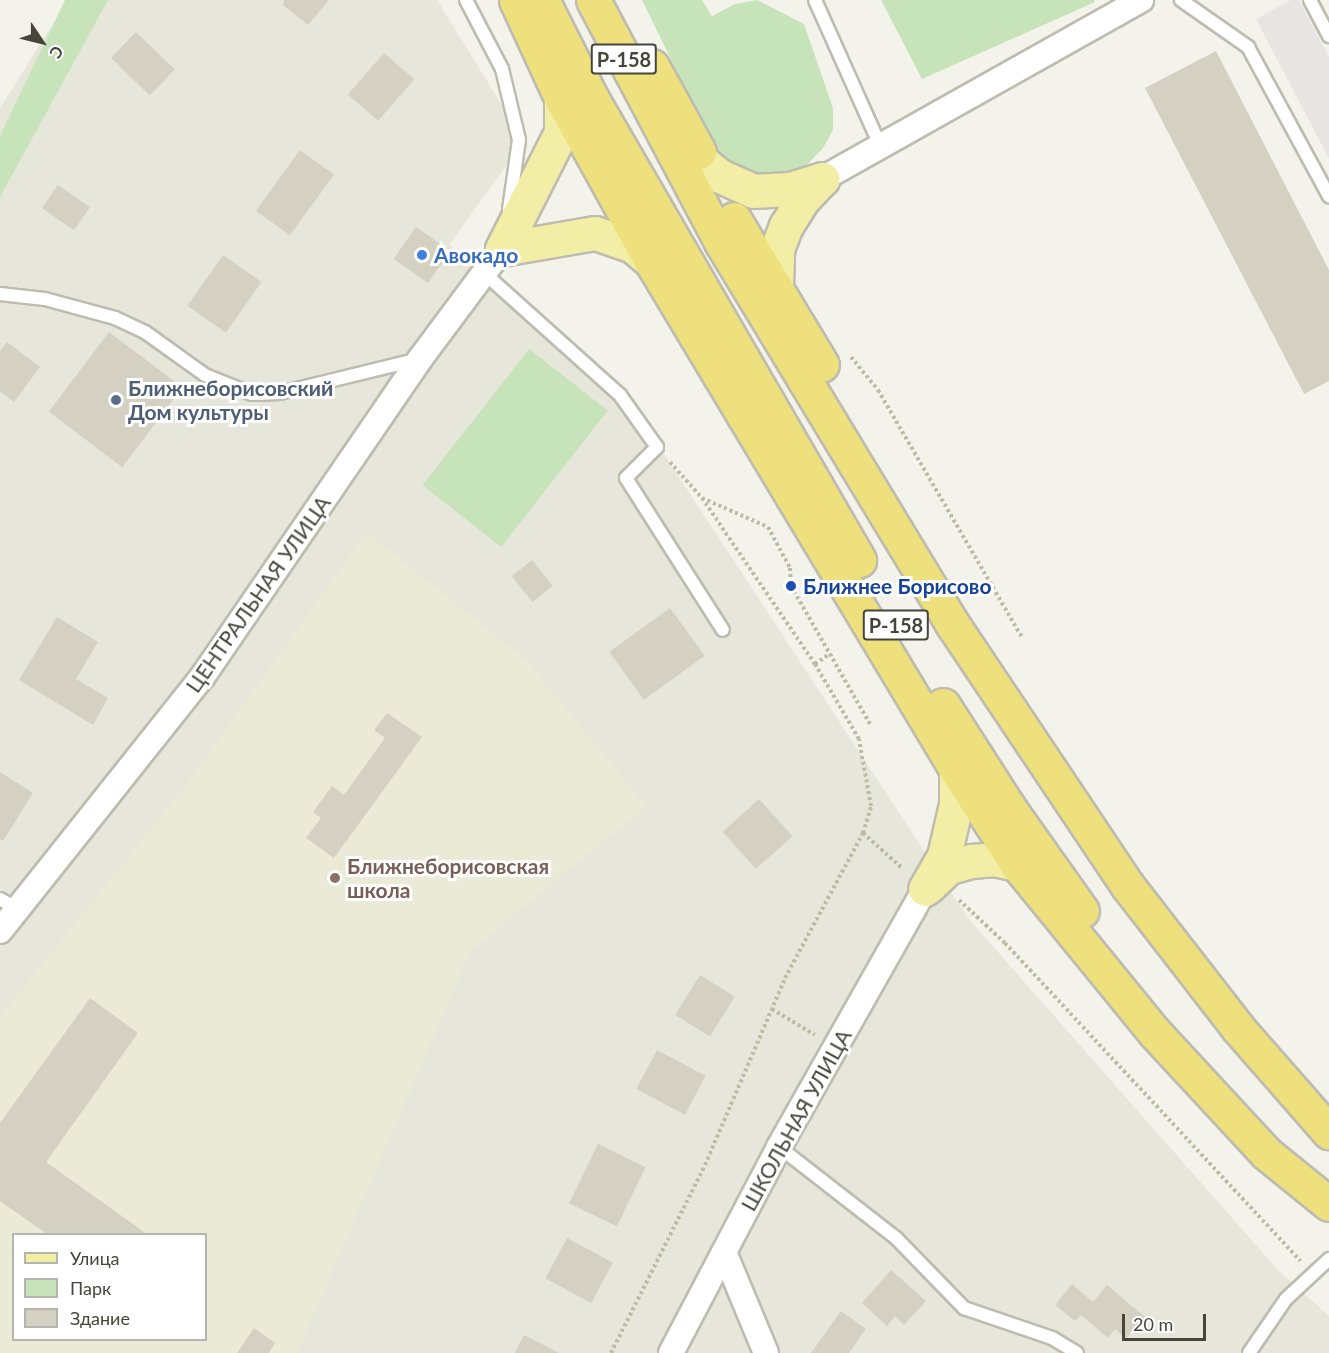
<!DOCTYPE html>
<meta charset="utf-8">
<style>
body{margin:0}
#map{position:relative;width:1329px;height:1353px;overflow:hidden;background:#f4f3eb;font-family:Lato,sans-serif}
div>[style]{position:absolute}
.residential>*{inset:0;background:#e7e6da}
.education>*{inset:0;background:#ebead7}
.green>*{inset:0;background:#c7e3b9;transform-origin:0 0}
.parking>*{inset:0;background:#e6e5e2}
.building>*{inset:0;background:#d4d1c2;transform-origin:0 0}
.path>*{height:4px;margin-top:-2px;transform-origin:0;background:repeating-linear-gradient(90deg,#bebba2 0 3px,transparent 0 6px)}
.roads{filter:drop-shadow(2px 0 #bebcaf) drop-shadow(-2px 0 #bebcaf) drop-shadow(0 2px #bebcaf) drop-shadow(0 -2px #bebcaf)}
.lane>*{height:12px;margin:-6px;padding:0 6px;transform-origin:6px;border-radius:6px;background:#fff}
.street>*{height:24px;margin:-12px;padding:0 12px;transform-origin:12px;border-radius:12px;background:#fff}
.primary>*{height:33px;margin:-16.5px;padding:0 16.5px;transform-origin:16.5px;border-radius:16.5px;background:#f3eea5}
.highway>*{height:33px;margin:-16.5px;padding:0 16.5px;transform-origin:16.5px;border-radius:16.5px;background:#ede07d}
.dots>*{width:16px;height:16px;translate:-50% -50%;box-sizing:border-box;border:3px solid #fff;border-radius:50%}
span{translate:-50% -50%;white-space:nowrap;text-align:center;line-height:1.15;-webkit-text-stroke:6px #fff;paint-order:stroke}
.shield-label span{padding:2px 4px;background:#fff;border:2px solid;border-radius:4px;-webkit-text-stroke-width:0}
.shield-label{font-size:20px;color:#47453a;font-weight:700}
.shop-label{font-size:21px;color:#366cbe;font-weight:700}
.left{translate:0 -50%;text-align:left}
.service-label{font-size:21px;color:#4e5e75;font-weight:700}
.transit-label{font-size:21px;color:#164399;font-weight:700}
.street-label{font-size:21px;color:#47453a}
.education-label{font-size:21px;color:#785e54;font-weight:700}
.legend{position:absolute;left:12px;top:1233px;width:195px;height:108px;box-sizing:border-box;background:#fff;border:2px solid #b5b5b0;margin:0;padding:8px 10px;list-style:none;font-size:18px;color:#47453a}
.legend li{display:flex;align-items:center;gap:12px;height:30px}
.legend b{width:30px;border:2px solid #b5b5b0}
.north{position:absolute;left:12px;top:12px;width:60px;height:60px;-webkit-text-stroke:4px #fff;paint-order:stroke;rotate:125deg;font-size:16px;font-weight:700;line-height:24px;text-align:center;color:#47453a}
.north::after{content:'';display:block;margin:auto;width:21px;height:27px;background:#47453a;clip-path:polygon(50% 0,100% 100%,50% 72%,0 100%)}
.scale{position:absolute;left:1122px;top:1314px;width:84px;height:27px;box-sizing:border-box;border:3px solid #47453a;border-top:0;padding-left:8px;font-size:18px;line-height:21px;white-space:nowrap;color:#47453a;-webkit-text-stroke:4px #fff;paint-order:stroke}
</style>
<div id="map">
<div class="residential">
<div style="clip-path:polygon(evenodd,68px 0,437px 0,524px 141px,449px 245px,622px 390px,968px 918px,1277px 1269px,1329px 1316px,1329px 1353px,0 1353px,0 108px,68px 0,14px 1234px,206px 1234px,206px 1340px,14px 1340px,14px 1234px)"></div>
</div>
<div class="education">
<div style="clip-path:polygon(evenodd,367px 532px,527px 661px,646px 806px,471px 950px,297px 1353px,0 1353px,0 1017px,180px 793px,367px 532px,14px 1234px,206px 1234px,206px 1340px,14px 1340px,14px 1234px)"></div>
</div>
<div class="green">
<div style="clip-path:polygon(65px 0,108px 0,0 197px,0 136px)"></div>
<div style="clip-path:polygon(642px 0,702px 0,712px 16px,735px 4px,757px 0,804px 24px,833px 108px,833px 130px,823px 148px,803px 169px,777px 182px,722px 164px)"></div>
<div style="clip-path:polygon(881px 0,1094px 0,1095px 2px,922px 79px)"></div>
<div style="left:529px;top:349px;width:100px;height:173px;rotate:38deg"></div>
</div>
<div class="parking">
<div style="clip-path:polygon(1291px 0,1299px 0,1329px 57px,1329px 159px,1256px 19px)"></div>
</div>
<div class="building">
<div style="clip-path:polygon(284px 0,329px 0,308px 25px,283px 5px)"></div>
<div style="left:136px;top:32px;width:54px;height:36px;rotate:44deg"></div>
<div style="clip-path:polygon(1216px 51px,1329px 270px,1329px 381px,1304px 394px,1145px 88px)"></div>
<div style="left:384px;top:53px;width:40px;height:55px;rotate:41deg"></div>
<div style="left:300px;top:150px;width:42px;height:75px;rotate:36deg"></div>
<div style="left:58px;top:185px;width:39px;height:28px;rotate:35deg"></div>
<div style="left:416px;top:227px;width:42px;height:39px;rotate:35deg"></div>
<div style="left:223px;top:255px;width:47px;height:62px;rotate:35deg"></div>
<div style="left:109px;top:332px;width:92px;height:100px;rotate:37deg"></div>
<div style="clip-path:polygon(7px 342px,40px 367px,14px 402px,0 391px,0 351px)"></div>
<div style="left:532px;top:560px;width:33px;height:26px;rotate:51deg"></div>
<div style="left:670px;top:608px;width:59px;height:75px;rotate:54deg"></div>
<div style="clip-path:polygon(57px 617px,98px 642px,76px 679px,108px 698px,93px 725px,19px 680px)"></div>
<div style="clip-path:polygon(387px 713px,422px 737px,334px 858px,306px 838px,321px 818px,313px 812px,332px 786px,344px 795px,385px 738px,374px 730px)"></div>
<div style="clip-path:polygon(0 772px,33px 793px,3px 841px,0 839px)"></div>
<div style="left:759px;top:799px;width:50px;height:49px;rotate:48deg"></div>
<div style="left:700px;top:975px;width:41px;height:47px;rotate:32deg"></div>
<div style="clip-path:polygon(90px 998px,138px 1033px,46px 1162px,147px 1234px,47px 1234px,0 1201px,0 1123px)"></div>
<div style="left:657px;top:1050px;width:55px;height:44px;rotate:28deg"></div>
<div style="left:598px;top:1144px;width:53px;height:66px;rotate:26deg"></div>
<div style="left:567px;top:1238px;width:52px;height:46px;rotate:28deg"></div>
<div style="clip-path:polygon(891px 1270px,926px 1301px,904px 1325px,895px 1316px,887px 1326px,862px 1303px)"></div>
<div style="clip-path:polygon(1072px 1284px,1093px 1302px,1107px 1285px,1145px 1317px,1126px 1339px,1115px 1329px,1108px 1338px,1081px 1315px,1075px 1321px,1055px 1305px)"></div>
<div style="clip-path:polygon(841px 1311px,866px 1329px,849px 1353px,811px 1353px)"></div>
<div style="clip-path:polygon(254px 1328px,275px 1343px,269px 1353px,237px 1353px)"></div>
<div style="clip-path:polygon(524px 1335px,559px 1353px,515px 1353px)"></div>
</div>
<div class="path">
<div style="left:851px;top:357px;width:43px;rotate:50.7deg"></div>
<div style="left:878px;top:390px;width:285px;rotate:59.8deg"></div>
<div style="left:670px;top:462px;width:48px;rotate:48.4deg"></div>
<div style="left:702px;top:498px;width:201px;rotate:55.8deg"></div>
<div style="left:702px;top:498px;width:72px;rotate:23.7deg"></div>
<div style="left:768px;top:527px;width:47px;rotate:61.8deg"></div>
<div style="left:790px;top:568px;width:18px;rotate:87deg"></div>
<div style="left:791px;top:586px;width:159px;rotate:60.2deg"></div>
<div style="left:863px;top:833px;width:52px;rotate:41.9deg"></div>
<div style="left:959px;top:900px;width:63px;rotate:43.1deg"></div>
<div style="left:1005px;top:943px;width:434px;rotate:47.1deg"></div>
<div style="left:772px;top:1009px;width:50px;rotate:31.2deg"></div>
<div style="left:611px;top:1353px;width:210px;rotate:-63.4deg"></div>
<div style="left:705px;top:1165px;width:203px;rotate:-66.8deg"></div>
<div style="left:785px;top:978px;width:165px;rotate:-61.7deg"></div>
<div style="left:863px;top:833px;width:28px;rotate:-73deg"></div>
<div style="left:871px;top:806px;width:68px;rotate:-100.2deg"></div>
<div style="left:859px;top:739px;width:87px;rotate:-120.4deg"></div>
<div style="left:815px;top:664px;width:16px;rotate:-35deg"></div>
</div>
<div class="roads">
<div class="lane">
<div style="left:466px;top:0;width:78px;rotate:62.4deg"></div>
<div style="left:502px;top:69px;width:73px;rotate:76.5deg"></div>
<div style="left:519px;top:140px;width:70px;rotate:98.2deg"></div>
<div style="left:815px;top:0;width:159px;rotate:65.9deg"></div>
<div style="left:1181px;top:0;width:82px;rotate:35deg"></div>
<div style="left:1248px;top:47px;width:170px;rotate:61.5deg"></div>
<div style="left:1310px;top:0;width:41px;rotate:62.2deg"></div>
<div style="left:484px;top:273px;width:183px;rotate:41.9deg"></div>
<div style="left:620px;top:395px;width:64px;rotate:54.6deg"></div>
<div style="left:657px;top:447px;width:44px;rotate:135deg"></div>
<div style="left:626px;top:478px;width:180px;rotate:57.5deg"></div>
<div style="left:0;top:294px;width:45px;rotate:6.3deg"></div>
<div style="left:45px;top:299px;width:73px;rotate:15.2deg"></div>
<div style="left:115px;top:318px;width:33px;rotate:25deg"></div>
<div style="left:145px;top:332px;width:74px;rotate:35.6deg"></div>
<div style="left:205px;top:375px;width:51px;rotate:22deg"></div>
<div style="left:252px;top:394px;width:28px;rotate:-2deg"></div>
<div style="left:280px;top:393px;width:143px;rotate:-13.7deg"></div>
<div style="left:0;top:899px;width:20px;rotate:30deg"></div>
<div style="left:779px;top:1147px;width:148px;rotate:37.9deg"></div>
<div style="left:896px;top:1238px;width:98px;rotate:45.8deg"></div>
<div style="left:964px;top:1308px;width:93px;rotate:18.8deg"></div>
<div style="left:1052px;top:1338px;width:29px;rotate:31deg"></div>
<div style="left:1249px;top:1353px;width:65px;rotate:-55.6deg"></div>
<div style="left:1286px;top:1299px;width:59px;rotate:-42.9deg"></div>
</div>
<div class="street">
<div style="left:822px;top:179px;width:366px;rotate:-29.3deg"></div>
<div style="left:0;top:931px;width:326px;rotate:-51.5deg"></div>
<div style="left:203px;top:676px;width:384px;rotate:-55.6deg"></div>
<div style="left:420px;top:359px;width:137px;rotate:-53.3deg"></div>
<div style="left:724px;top:1252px;width:109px;rotate:67.4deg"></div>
<div style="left:671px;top:1353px;width:233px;rotate:-62.3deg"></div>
<div style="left:779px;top:1147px;width:296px;rotate:-60.5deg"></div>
</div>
<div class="primary">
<div style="left:705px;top:164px;width:19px;rotate:39deg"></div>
<div style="left:720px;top:176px;width:36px;rotate:24deg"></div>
<div style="left:753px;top:191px;width:37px;rotate:-3deg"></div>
<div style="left:790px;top:189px;width:34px;rotate:-17deg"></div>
<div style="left:502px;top:249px;width:131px;rotate:-63.2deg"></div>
<div style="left:561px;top:132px;width:34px;rotate:-90deg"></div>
<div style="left:502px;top:249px;width:94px;rotate:-9.8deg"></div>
<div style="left:595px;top:233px;width:40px;rotate:18.9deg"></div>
<div style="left:633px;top:246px;width:23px;rotate:40deg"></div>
<div style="left:776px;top:286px;width:37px;rotate:-88deg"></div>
<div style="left:777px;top:249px;width:25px;rotate:-69deg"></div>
<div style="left:786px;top:226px;width:31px;rotate:-58deg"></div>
<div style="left:802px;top:200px;width:29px;rotate:-46deg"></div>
<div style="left:929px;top:886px;width:28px;rotate:-44deg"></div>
<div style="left:949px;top:867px;width:24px;rotate:-15deg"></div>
<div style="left:972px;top:861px;width:22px;rotate:-5deg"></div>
<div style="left:994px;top:859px;width:24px;rotate:12deg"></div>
<div style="left:925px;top:889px;width:38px;rotate:-60deg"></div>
<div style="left:944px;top:856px;width:53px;rotate:-77deg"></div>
<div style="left:956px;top:804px;width:35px;rotate:-90deg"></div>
</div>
<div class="highway">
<div style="left:516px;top:0;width:108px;rotate:65.3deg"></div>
<div style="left:561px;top:98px;width:186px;rotate:61.1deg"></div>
<div style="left:651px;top:261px;width:593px;rotate:59.02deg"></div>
<div style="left:956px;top:769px;width:113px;rotate:57.3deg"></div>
<div style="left:1017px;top:864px;width:218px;rotate:50.8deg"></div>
<div style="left:1155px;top:1033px;width:163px;rotate:47.2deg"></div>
<div style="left:1266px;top:1153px;width:81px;rotate:39deg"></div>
<div style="left:542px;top:0;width:111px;rotate:63.2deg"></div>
<div style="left:592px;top:99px;width:533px;rotate:59.92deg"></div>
<div style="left:593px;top:0;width:274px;rotate:62.1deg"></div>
<div style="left:721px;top:242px;width:444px;rotate:58.8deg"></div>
<div style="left:951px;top:622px;width:316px;rotate:56.2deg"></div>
<div style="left:1127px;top:885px;width:180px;rotate:52.2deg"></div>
<div style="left:1237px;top:1027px;width:140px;rotate:48.8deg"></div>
<div style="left:652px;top:66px;width:98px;rotate:61.3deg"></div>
<div style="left:734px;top:219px;width:170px;rotate:58.9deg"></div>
<div style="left:943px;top:705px;width:122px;rotate:57.3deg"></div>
<div style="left:1009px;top:808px;width:126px;rotate:54.7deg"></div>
</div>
</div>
<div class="dots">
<div style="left:422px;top:255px;background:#3f7fe0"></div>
<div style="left:116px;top:400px;background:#5c6f8a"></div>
<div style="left:791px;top:586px;background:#1a4fb4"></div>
<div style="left:335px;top:878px;background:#8d6e63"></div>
</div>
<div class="shield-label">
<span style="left:624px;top:59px">Р-158</span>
<span style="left:896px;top:625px">Р-158</span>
</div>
<div class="shop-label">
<span class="left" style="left:434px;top:255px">Авокадо</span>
</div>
<div class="service-label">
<span class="left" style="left:128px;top:400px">Ближнеборисовский<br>Дом культуры</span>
</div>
<div class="transit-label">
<span class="left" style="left:803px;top:586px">Ближнее Борисово</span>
</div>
<div class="street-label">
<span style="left:258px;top:594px;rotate:-55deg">ЦЕНТРАЛЬНАЯ УЛИЦА</span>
<span style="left:796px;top:1120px;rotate:-61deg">ШКОЛЬНАЯ УЛИЦА</span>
</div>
<div class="education-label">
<span class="left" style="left:347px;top:878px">Ближнеборисовская<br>школа</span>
</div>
<ul class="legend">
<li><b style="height:8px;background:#f3eea5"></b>Улица</li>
<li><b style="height:16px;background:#c7e3b9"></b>Парк</li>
<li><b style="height:16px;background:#d4d1c2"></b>Здание</li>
</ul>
<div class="north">С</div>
<div class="scale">20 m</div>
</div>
